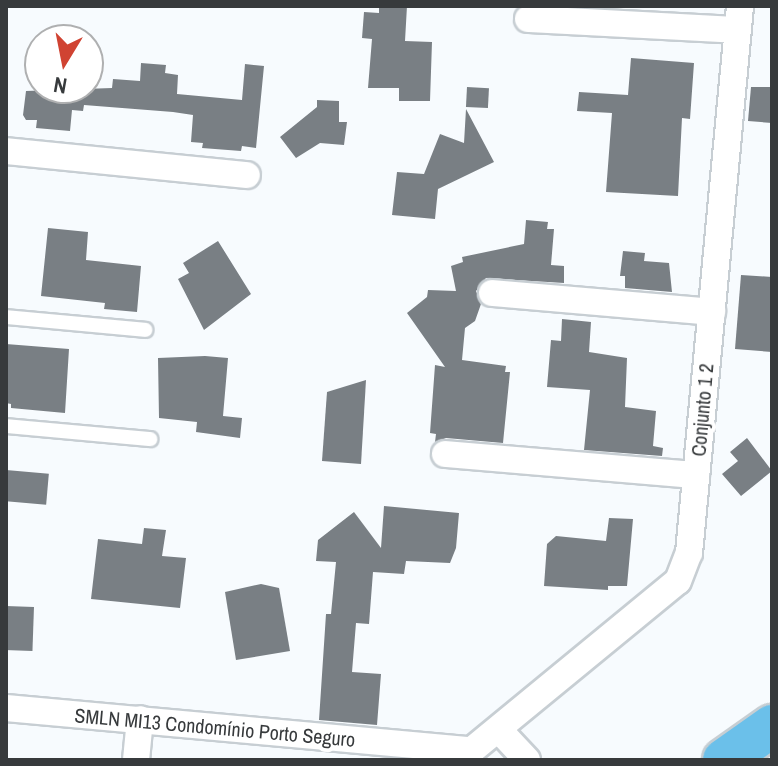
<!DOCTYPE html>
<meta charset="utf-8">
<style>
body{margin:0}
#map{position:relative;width:778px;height:766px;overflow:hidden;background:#f7fbfe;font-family:"Archivo Narrow",sans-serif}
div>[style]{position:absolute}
.building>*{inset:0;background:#797f84;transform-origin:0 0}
.roads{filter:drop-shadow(2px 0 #c7ced3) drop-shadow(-2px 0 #c7ced3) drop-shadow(0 2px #c7ced3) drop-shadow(0 -2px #c7ced3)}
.service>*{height:14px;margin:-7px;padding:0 7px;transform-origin:7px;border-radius:7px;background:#fff}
.minor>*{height:26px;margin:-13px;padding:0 13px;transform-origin:13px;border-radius:13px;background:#fff}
.primary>*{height:42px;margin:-21px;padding:0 21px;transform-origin:21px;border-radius:21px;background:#6bc0ea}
span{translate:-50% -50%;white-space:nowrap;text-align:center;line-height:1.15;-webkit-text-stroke:8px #fff;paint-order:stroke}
.street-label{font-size:20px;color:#373a3c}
.frame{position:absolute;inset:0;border:8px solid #373a3c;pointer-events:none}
.north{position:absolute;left:24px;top:24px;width:80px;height:80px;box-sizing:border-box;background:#fff;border:2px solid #afb0b1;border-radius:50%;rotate:190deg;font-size:22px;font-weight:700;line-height:32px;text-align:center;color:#373a3c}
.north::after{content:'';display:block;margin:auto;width:28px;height:36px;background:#d04332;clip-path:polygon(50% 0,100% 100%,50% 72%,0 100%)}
</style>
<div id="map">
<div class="building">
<div style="clip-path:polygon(379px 6px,407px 6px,405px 41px,432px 42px,430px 101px,399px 101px,399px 88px,368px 88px,372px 39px,362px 38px,364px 12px,379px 13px)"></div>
<div style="clip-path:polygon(631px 58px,694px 63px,690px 119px,682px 118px,678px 196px,606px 192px,612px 113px,577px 111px,579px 92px,628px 95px)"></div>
<div style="clip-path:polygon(141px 63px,166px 65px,165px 73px,178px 75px,177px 94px,242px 100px,245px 64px,264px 66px,256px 148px,242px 146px,241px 151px,202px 148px,203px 143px,191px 142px,193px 115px,173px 112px,84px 105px,83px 111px,72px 110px,70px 131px,36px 128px,37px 120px,26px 120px,23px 115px,26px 91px,112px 88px,113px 79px,140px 81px)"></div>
<div style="left:467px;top:87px;width:22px;height:20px;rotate:3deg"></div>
<div style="clip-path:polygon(751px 87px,772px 87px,772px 123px,748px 121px)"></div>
<div style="clip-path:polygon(317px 100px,339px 101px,339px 122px,347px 122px,344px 145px,320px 143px,296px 158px,280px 137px,317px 107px)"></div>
<div style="clip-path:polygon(466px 109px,494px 162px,438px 189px,435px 219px,392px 215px,397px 172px,424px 174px,440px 134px,464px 143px)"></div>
<div style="clip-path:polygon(526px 220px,548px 222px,547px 229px,554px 229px,551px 265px,564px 266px,564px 283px,486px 278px,476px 291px,481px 304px,475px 321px,465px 328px,462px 360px,506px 366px,505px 372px,510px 372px,503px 443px,446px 438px,435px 442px,436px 434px,430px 433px,435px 365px,445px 367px,407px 313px,427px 297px,428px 290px,456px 291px,451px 266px,463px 262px,462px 257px,524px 244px)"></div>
<div style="clip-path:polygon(48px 228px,88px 232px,86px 260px,141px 266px,137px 312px,104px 309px,105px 303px,41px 296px)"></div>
<div style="clip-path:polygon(218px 241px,251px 294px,204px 330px,178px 279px,189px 273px,183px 263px)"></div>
<div style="clip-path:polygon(623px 251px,645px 253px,644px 261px,669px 263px,672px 292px,625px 288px,625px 276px,620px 276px)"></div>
<div style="clip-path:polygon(741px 275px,772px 277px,772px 352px,735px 349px)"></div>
<div style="clip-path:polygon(562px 319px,591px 322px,589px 352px,627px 358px,625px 407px,656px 411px,653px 446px,663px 448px,662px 456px,584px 450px,590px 390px,547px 387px,551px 340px,561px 341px)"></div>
<div style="clip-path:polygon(6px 344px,69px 349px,65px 413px,11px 408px,11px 404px,6px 403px)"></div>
<div style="clip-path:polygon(205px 356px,228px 358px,223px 416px,242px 418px,240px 438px,196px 432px,197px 422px,159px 418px,158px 358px)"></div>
<div style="clip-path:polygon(366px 380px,361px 464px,322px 461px,327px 392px)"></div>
<div style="clip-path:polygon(747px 438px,772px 471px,741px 496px,722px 474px,738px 461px,730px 452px)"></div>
<div style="left:6px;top:470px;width:43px;height:31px;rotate:5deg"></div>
<div style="clip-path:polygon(384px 506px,459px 513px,456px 548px,450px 563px,406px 561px,404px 574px,373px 572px,369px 624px,356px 623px,352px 672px,381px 674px,377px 725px,319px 720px,326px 614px,331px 614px,336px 562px,316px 561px,318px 540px,354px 512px,381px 548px)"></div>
<div style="clip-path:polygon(609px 518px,633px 519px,627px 586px,608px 586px,608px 590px,544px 586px,547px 544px,556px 536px,606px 541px)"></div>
<div style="clip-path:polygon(144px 528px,166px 530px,162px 556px,186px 558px,180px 608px,91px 599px,98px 539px,142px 544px)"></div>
<div style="clip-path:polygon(261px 584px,279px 588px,290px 651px,236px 660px,225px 592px)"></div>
<div style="left:6px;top:606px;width:28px;height:44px;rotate:2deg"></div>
</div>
<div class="roads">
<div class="service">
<div style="left:6px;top:317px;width:140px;rotate:5.3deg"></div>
<div style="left:6px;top:426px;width:145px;rotate:5.2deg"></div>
</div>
<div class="minor">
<div style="left:528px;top:19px;width:209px;rotate:3deg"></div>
<div style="left:6px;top:151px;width:242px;rotate:5.7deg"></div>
<div style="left:492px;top:293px;width:221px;rotate:4.9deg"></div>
<div style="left:445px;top:454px;width:252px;rotate:4.8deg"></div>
<div style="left:6px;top:708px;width:468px;rotate:5.2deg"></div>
<div style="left:472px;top:750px;width:266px;rotate:-39.4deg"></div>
<div style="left:678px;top:581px;width:30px;rotate:-69deg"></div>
<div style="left:689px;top:553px;width:549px;rotate:-84.67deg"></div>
<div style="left:499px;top:730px;width:41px;rotate:47deg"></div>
<div style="left:136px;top:760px;width:41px;rotate:-84.4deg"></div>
</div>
<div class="primary">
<div style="left:724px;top:760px;width:59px;rotate:-35.3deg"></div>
</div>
</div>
<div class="street-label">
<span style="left:702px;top:410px;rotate:-85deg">Conjunto 1 2</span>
<span style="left:215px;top:727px;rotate:5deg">SMLN MI13 Condomínio Porto Seguro</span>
</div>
<div class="frame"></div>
<div class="north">N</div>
</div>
